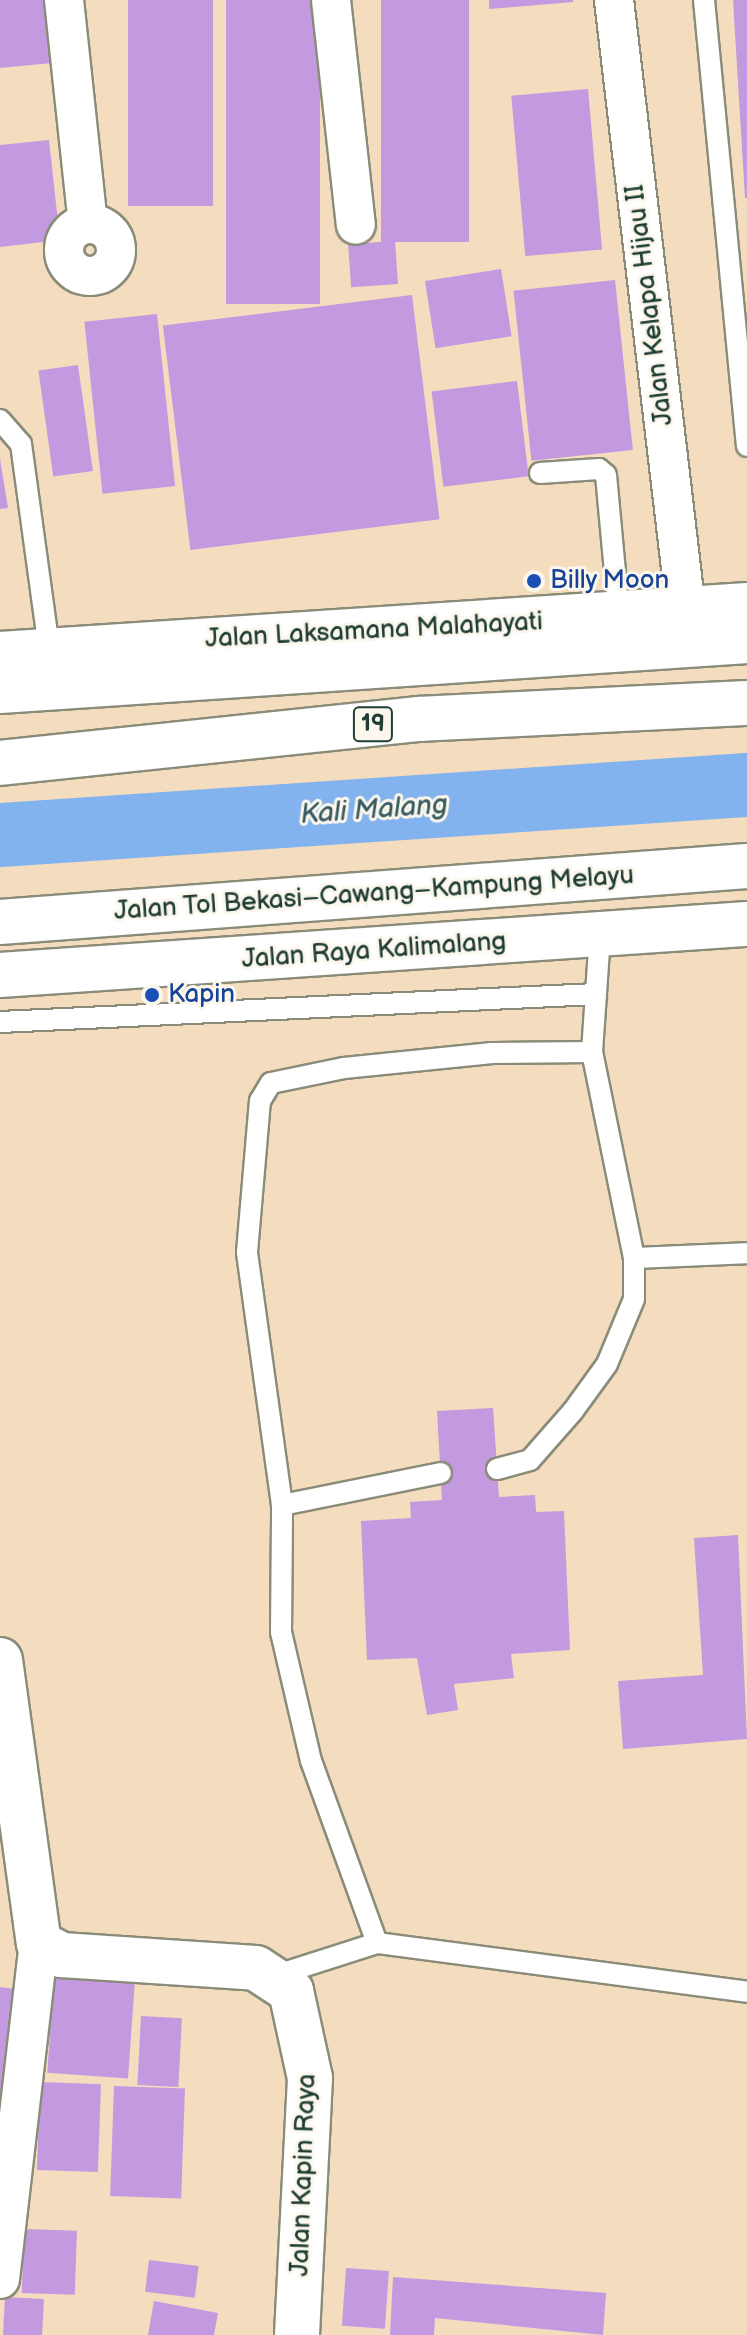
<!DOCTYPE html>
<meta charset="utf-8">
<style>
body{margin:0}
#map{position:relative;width:747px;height:2335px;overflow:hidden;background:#f4dcbe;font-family:"Balsamiq Sans",sans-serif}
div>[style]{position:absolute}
.river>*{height:64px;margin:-32px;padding:0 32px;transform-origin:32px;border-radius:32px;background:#82b3ee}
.building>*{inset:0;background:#c399e0;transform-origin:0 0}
.roads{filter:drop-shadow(2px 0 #8a8c79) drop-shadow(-2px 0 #8a8c79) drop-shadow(0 2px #8a8c79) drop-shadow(0 -2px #8a8c79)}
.service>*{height:20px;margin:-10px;padding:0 10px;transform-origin:10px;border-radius:10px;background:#fff}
.minor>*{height:38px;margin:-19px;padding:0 19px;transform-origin:19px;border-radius:19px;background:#fff}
.minor>.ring{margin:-19px;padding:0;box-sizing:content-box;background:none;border:38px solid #fff;border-radius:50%}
.tertiary>*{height:44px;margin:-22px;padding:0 22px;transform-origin:22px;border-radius:22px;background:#fff}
.primary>*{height:44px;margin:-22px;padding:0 22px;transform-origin:22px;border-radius:22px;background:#fff}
.motorway>*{height:44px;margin:-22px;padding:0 22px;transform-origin:22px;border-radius:22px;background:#fff}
.dots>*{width:22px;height:22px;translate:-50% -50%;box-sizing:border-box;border:4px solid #fbf7ec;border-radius:50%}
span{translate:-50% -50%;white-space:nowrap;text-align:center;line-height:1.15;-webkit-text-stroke:6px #fbf7ec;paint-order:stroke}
.shield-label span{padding:2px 6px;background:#fbf7ec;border:2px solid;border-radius:6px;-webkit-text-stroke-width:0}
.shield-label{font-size:24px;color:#1f3d34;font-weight:700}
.street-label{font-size:26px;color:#1f3d34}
.transit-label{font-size:26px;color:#164399}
.left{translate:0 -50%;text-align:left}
.water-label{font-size:28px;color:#385a62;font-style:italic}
</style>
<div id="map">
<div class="river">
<div style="left:0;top:835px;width:749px;rotate:-3.83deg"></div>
</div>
<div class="building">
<div style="clip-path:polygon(0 0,55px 0,62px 62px,0 68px)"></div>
<div style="left:128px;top:0;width:85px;height:206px"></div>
<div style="left:226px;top:0;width:94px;height:304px"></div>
<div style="left:381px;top:0;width:88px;height:242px"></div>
<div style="clip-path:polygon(489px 0,573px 0,573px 2px,489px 9px)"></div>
<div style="clip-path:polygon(733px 0,747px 0,747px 198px,745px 198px)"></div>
<div style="left:588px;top:89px;width:161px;height:77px;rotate:85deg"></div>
<div style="clip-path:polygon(49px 140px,60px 240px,0 247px,0 145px)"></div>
<div style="left:395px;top:241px;width:43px;height:47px;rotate:86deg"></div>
<div style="left:501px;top:269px;width:68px;height:77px;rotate:81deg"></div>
<div style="left:615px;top:280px;width:171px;height:102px;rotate:84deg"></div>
<div style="left:412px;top:295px;width:226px;height:251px;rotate:83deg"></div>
<div style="left:157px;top:314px;width:173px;height:73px;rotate:84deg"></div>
<div style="left:78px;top:365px;width:107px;height:40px;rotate:82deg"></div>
<div style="left:517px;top:381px;width:96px;height:86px;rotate:83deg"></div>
<div style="clip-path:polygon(0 459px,8px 508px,0 509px)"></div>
<div style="clip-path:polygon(493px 1408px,499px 1497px,535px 1495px,536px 1512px,564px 1511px,570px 1650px,511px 1654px,514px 1678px,454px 1684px,458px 1710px,427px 1715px,417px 1658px,367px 1660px,361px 1521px,411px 1518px,410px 1502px,442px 1500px,437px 1411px)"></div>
<div style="clip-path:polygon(738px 1535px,747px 1739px,623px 1749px,618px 1681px,703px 1675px,694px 1538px)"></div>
<div style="left:54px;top:1976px;width:81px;height:97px;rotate:4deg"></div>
<div style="clip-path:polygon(0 1987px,30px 1991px,0 2183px)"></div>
<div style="left:141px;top:2016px;width:41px;height:69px;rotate:3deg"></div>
<div style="left:40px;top:2082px;width:61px;height:88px;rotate:2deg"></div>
<div style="left:114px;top:2086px;width:71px;height:110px;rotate:2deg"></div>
<div style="left:24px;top:2229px;width:53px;height:64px;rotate:2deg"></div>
<div style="left:149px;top:2260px;width:50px;height:32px;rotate:7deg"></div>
<div style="left:346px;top:2268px;width:43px;height:58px;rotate:4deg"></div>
<div style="clip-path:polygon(393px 2277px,606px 2293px,603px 2335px,435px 2318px,434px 2335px,390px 2335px)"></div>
<div style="left:5px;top:2297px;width:39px;height:38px;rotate:3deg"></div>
<div style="clip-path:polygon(154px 2301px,218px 2313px,214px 2335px,148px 2335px)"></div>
</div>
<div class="roads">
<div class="service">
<div style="left:704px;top:0;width:448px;rotate:84.5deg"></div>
<div style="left:0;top:420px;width:32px;rotate:49deg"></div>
<div style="left:21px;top:444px;width:207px;rotate:82.2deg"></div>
<div style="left:540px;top:473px;width:59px;rotate:-3.9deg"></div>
<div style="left:599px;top:469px;width:9px;rotate:41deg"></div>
<div style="left:606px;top:475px;width:141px;rotate:84.7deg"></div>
<div style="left:0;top:1022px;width:597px;rotate:-2.69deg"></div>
<div style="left:634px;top:1258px;width:113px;rotate:-2.5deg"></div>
<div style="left:497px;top:1469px;width:34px;rotate:-15deg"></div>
<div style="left:530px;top:1460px;width:65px;rotate:-48.7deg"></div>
<div style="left:573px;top:1411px;width:58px;rotate:-54.1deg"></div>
<div style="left:607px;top:1364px;width:70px;rotate:-67.4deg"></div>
<div style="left:634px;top:1299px;width:41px;rotate:-90deg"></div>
<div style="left:634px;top:1258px;width:210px;rotate:-101.5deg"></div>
<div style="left:592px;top:1052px;width:118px;rotate:-86.1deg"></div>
<div style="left:282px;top:1505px;width:162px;rotate:-11.4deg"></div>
<div style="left:377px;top:1943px;width:194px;rotate:-109.9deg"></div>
<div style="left:311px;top:1761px;width:132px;rotate:-103.1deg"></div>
<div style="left:281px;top:1632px;width:127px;rotate:-89.5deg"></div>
<div style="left:282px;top:1505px;width:255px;rotate:-97.9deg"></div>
<div style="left:247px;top:1252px;width:152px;rotate:-85.1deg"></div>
<div style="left:260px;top:1101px;width:21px;rotate:-59deg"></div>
<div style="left:271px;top:1083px;width:75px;rotate:-11.6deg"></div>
<div style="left:344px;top:1068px;width:149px;rotate:-5.8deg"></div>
<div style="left:492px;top:1053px;width:100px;rotate:-0.6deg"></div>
<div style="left:277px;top:1975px;width:105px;rotate:-17.7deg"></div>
<div style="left:377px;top:1943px;width:373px;rotate:7.5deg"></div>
</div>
<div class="minor">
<div style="left:64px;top:0;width:224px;rotate:83.9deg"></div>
<div style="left:331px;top:0;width:226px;rotate:83.7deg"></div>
<div style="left:614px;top:0;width:614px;rotate:83.27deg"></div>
<div class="ring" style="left:64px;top:224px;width:14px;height:14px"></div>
<div style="left:0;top:2279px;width:338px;rotate:-83.4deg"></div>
</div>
<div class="tertiary">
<div style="left:0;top:1660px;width:286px;rotate:82.2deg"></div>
<div style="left:39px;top:1943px;width:26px;rotate:28deg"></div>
<div style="left:62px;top:1955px;width:194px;rotate:3.8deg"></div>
<div style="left:256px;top:1968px;width:42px;rotate:33.3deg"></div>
<div style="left:291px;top:1991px;width:89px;rotate:77.7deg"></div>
<div style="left:310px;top:2078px;width:257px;rotate:92.9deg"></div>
</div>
<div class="primary">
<div style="left:0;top:654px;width:749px;rotate:-3.75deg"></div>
<div style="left:0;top:975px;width:749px;rotate:-3.91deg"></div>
</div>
<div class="motorway">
<div style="left:0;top:691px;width:749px;rotate:-3.83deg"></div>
<div style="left:0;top:763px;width:421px;rotate:-6deg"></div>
<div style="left:419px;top:719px;width:328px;rotate:-2.8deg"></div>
<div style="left:0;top:922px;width:749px;rotate:-4.29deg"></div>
</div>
</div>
<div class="dots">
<div style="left:534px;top:581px;background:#1a4fb4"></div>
<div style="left:152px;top:995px;background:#1a4fb4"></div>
</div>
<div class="shield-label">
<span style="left:373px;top:724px">19</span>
</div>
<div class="street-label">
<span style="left:650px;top:305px;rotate:-97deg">Jalan Kelapa Hijau II</span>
<span style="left:374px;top:631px;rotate:-3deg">Jalan Laksamana Malahayati</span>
<span style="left:374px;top:894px;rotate:-4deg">Jalan Tol Bekasi–Cawang–Kampung Melayu</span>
<span style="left:374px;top:951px;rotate:-4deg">Jalan Raya Kalimalang</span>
<span style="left:304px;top:2175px;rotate:-88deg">Jalan Kapin Raya</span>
</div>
<div class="transit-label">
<span class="left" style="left:550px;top:581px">Billy Moon</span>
<span class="left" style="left:168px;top:995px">Kapin</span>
</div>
<div class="water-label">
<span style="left:374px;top:810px;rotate:-4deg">Kali Malang</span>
</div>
</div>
